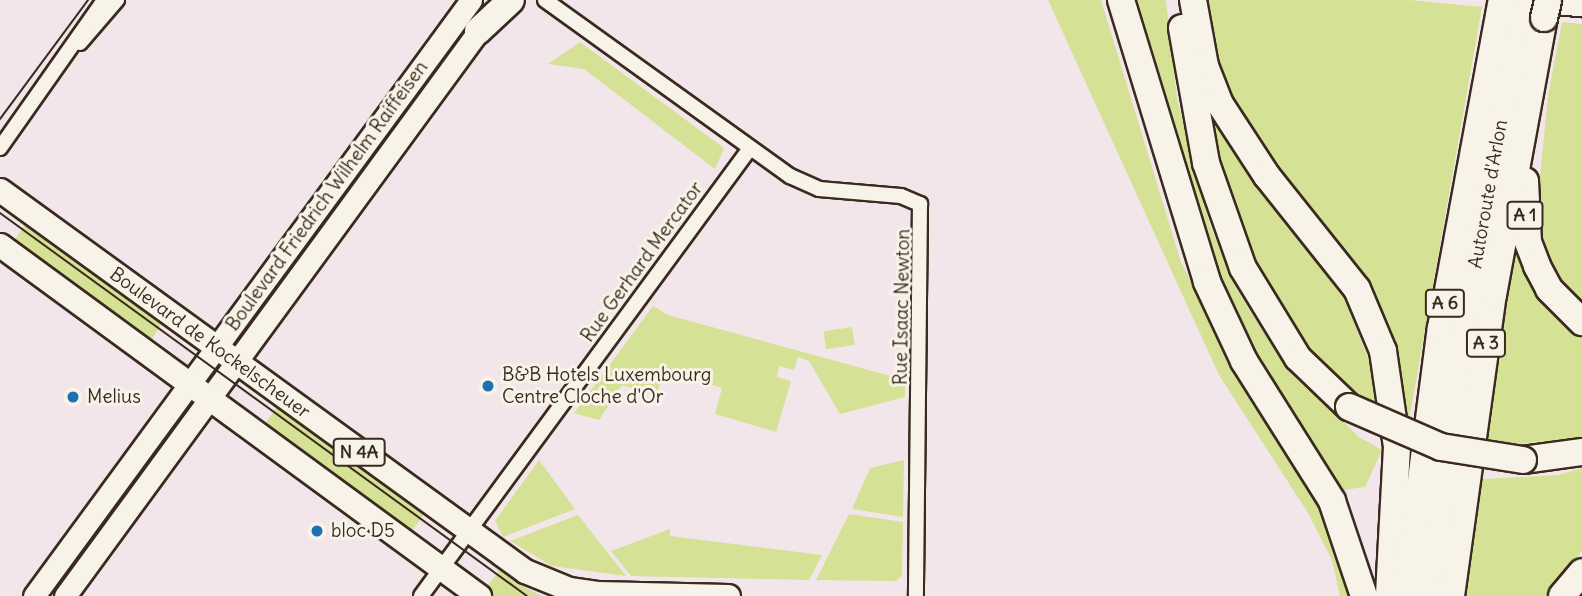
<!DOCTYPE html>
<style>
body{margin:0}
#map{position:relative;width:1582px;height:596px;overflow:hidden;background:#f3e6eb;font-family:Delius,sans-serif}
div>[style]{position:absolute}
.green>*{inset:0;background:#d5e194;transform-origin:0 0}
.roads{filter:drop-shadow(2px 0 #3b2a1e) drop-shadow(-2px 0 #3b2a1e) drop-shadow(0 2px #3b2a1e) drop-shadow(0 -2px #3b2a1e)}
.street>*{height:14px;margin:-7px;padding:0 7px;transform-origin:7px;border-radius:7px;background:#f7f3e8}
.secondary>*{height:21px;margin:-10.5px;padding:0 10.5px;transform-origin:10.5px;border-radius:10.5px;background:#f7f3e8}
.primary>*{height:23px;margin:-11.5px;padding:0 11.5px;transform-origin:11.5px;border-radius:11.5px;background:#f7f3e8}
.highway>*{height:26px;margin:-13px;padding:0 13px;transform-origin:13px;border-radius:13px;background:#f7f3e8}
.tram>*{height:2px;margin:-1px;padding:0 1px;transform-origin:1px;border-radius:1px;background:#3b2a1e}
.bridges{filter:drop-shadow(2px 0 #3b2a1e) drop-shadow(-2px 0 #3b2a1e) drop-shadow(0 2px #3b2a1e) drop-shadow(0 -2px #3b2a1e)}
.highway-bridge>*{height:26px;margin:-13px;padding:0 13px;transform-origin:13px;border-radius:13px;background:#f7f3e8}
.dots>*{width:19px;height:19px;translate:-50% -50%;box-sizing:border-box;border:4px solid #f7f3e8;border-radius:50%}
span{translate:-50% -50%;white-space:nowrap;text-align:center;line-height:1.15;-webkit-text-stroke:6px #f7f3e8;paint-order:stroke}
.shield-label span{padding:2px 5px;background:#f7f3e8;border:2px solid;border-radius:5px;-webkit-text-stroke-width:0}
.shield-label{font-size:18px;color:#3b2a1e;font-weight:700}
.street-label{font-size:19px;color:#3b2a1e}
.poi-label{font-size:19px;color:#3b2a1e}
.left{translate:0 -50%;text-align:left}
</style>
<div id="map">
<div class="green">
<div style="clip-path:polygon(1048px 0,1101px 0,1181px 262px,1244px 388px,1332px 527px,1353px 596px,1340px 596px,1332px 560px,1308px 513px,1219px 375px)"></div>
<div style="clip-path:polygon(1131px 0,1166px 0,1177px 99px,1210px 225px,1238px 291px,1281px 360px,1359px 437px,1382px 450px,1365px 487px,1336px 491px,1262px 371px,1211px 265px)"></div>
<div style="clip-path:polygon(1203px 0,1410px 0,1482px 7px,1408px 426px,1393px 347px,1323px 226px,1245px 127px,1215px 63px)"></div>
<div style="clip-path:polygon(1562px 22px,1582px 24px,1582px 306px,1558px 278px,1541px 242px,1537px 206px,1548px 96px)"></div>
<div style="clip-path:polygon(580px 42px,724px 148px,715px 169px,584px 69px,548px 64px)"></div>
<div style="clip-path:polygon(1202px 100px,1344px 297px,1373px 371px,1379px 410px,1315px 360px,1278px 307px,1224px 187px)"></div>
<div style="left:26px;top:223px;width:169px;height:27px;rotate:34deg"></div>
<div style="clip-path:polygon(1517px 232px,1539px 297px,1582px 339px,1582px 438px,1484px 447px)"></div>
<div style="clip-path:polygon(653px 306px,668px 315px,905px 380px,905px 397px,840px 414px,809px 361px,798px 357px,794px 370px,779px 366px,777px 377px,791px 381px,776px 432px,715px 414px,722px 388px,664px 370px,656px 396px,622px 385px,599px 420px,574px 413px)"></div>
<div style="left:852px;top:327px;width:18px;height:29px;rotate:81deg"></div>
<div style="clip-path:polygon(277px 407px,391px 491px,427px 510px,411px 532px,261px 429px)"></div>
<div style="clip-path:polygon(539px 460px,575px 509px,503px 537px,495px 521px)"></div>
<div style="clip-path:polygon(904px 460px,903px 517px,852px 509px,870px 468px)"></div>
<div style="clip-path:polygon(1582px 468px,1582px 551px,1545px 596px,1466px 596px,1482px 479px,1559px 475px)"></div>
<div style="clip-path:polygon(849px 514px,903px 522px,902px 576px,896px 581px,816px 580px)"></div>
<div style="clip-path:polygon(578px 515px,626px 576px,552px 566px,510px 541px)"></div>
<div style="clip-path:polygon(670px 529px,670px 536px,822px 555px,809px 580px,631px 576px,611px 551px)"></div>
<div style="clip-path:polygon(499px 570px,524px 587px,542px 596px,491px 596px,484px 591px)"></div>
</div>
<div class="roads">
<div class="street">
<div style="left:545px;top:0;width:302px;rotate:35.7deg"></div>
<div style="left:790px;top:176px;width:32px;rotate:24deg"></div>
<div style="left:819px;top:189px;width:82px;rotate:4.9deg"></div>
<div style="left:901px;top:196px;width:21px;rotate:23deg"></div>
<div style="left:920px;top:204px;width:392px;rotate:90.6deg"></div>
<div style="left:80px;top:43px;width:57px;rotate:-49.3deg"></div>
<div style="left:0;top:148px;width:181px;rotate:-54.9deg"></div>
<div style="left:421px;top:596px;width:552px;rotate:-53.69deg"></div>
</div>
<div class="secondary">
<div style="left:34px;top:596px;width:739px;rotate:-53.75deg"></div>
<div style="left:65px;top:596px;width:716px;rotate:-53.8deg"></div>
</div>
<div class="primary">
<div style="left:0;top:190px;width:649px;rotate:35.97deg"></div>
<div style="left:525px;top:571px;width:48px;rotate:22.2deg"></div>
<div style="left:569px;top:589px;width:28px;rotate:8deg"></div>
<div style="left:597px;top:593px;width:131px;rotate:1.3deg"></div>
<div style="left:0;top:245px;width:594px;rotate:36.23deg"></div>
</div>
<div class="highway">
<div style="left:1121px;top:0;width:295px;rotate:73deg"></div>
<div style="left:1207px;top:282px;width:87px;rotate:64.9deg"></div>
<div style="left:1244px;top:361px;width:165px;rotate:57.8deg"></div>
<div style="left:1332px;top:501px;width:100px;rotate:71.4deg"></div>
<div style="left:1193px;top:0;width:67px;rotate:79.7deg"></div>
<div style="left:1205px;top:66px;width:41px;rotate:68.5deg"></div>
<div style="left:1220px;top:104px;width:86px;rotate:56.9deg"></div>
<div style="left:1267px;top:176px;width:144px;rotate:51.5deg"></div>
<div style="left:1357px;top:289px;width:67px;rotate:67.2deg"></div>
<div style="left:1383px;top:351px;width:97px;rotate:81.7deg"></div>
<div style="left:1397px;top:447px;width:149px;rotate:93.1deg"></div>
<div style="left:1544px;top:0;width:38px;rotate:5deg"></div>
<div style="left:1182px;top:28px;width:137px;rotate:79.9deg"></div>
<div style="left:1206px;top:163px;width:111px;rotate:70.6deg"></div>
<div style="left:1243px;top:268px;width:105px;rotate:58.6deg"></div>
<div style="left:1298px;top:358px;width:71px;rotate:43.9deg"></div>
<div style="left:478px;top:31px;width:45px;rotate:-43.2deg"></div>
<div style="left:1525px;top:181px;width:61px;rotate:87.2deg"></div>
<div style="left:1528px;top:242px;width:26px;rotate:69deg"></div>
<div style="left:1537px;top:266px;width:26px;rotate:62deg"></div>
<div style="left:1549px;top:289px;width:47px;rotate:45deg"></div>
<div style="left:1523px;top:460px;width:60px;rotate:-7.7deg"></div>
<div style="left:1406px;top:596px;width:270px;rotate:-82.6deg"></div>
<div style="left:1441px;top:328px;width:334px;rotate:-79.5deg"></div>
<div style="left:1427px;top:596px;width:269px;rotate:-82.1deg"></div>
<div style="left:1464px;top:330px;width:336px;rotate:-79.4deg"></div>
<div style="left:1451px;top:596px;width:304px;rotate:-82.1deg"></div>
<div style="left:1493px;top:295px;width:282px;rotate:-79.6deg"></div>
<div style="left:1562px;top:596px;width:31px;rotate:-50deg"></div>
</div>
</div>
<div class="tram">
<div style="left:0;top:119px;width:148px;rotate:-53.5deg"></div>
<div style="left:0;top:213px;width:651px;rotate:36.01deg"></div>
</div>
<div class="bridges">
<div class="highway-bridge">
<div style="left:1544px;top:18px;width:18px;rotate:-77deg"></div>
<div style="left:1349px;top:407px;width:100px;rotate:23.5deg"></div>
<div style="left:1441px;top:447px;width:83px;rotate:9deg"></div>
</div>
</div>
<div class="dots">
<div style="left:488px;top:386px;background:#1f6fb2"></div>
<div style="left:73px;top:397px;background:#1f6fb2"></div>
<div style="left:317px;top:531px;background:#1f6fb2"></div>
</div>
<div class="shield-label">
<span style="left:1525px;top:215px">A 1</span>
<span style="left:1445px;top:303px">A 6</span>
<span style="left:1486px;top:343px">A 3</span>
<span style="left:359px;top:452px">N 4A</span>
</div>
<div class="street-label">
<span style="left:1488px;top:194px;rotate:-80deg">Autoroute d'Arlon</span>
<span style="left:327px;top:196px;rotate:-54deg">Boulevard Friedrich Wilhelm Raiffeisen</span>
<span style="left:642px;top:262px;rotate:-54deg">Rue Gerhard Mercator</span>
<span style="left:902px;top:307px;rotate:-89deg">Rue Isaac Newton</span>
<span style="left:210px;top:343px;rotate:36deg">Boulevard de Kockelscheuer</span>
</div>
<div class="poi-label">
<span class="left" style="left:502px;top:386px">B&amp;B Hotels Luxembourg<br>Centre Cloche d'Or</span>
<span class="left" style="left:87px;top:397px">Melius</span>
<span class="left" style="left:331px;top:531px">bloc D5</span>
</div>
</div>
